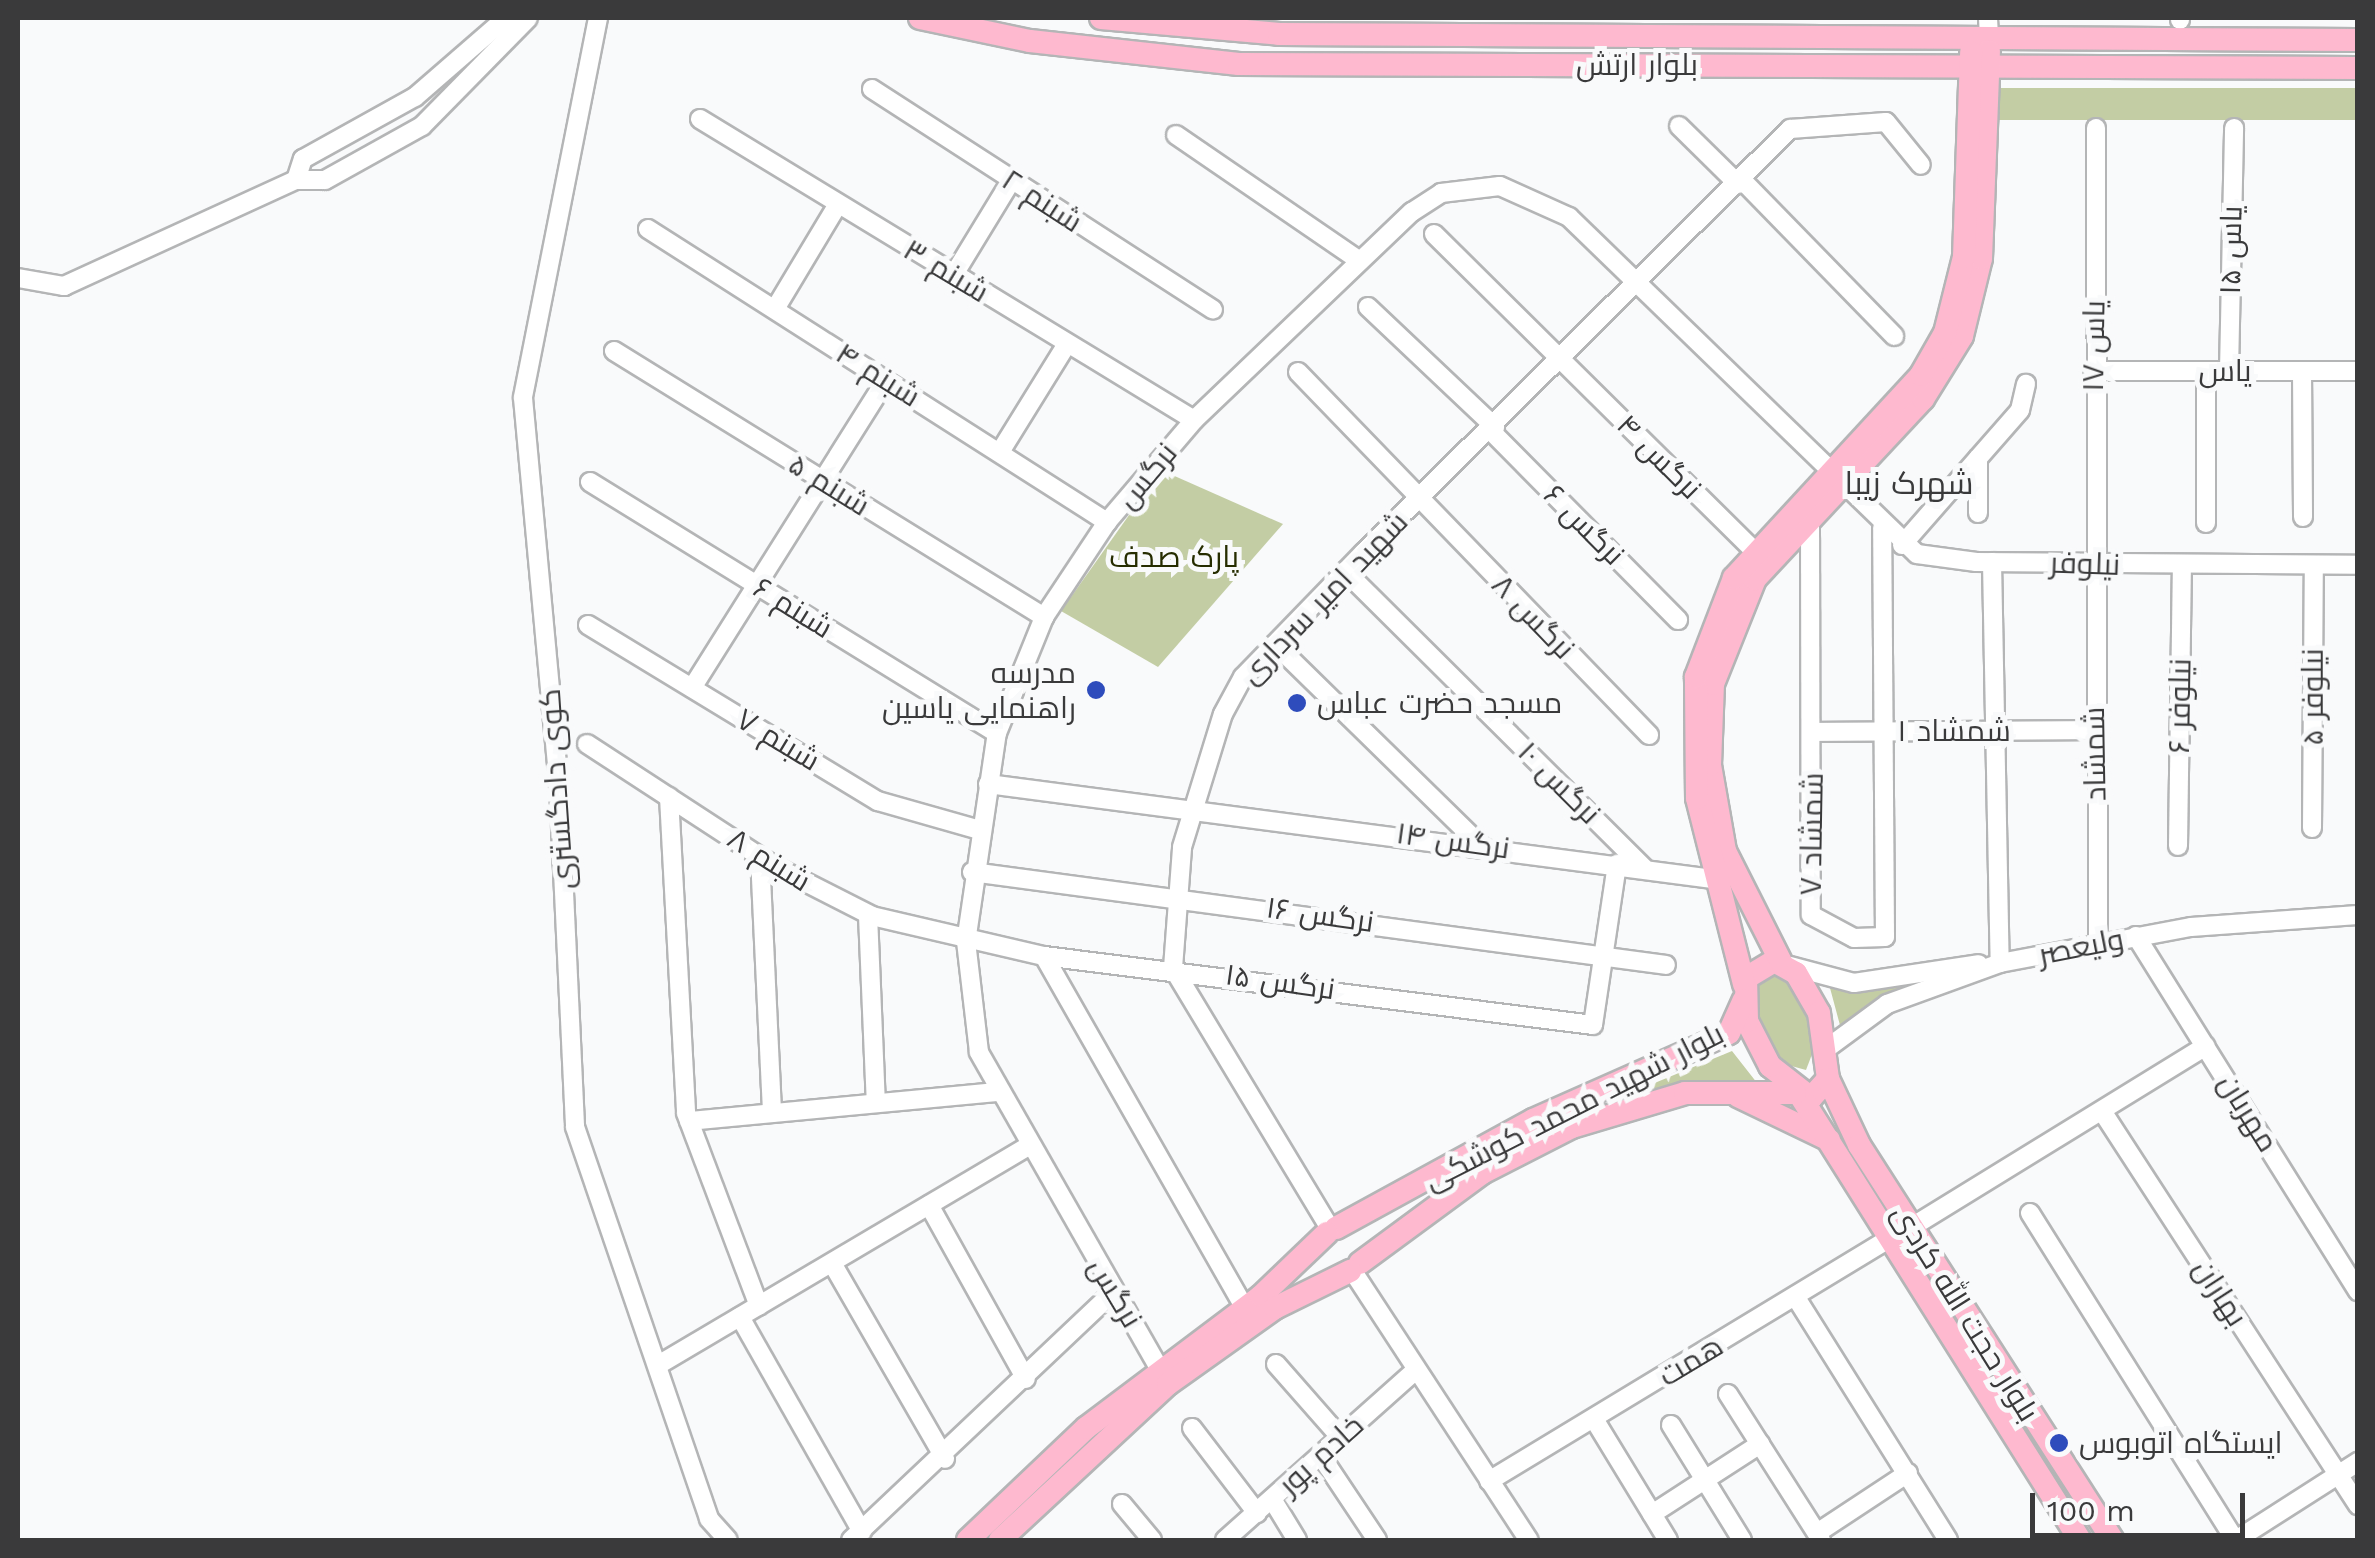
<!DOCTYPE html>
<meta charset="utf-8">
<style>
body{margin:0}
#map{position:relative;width:2375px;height:1558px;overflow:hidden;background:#f9fafb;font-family:"Work Sans",Cairo,sans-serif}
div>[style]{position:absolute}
.green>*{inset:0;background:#c3cda4;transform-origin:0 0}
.roads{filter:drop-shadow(2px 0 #b4b5b6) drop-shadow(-2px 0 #b4b5b6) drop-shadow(0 2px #b4b5b6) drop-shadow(0 -2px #b4b5b6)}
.minor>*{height:18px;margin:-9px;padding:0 9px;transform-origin:9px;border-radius:9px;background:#fff}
.major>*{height:22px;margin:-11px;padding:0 11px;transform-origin:11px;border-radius:11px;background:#feb9cf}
.dots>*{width:28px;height:28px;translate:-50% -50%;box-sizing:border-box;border:5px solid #f9fafb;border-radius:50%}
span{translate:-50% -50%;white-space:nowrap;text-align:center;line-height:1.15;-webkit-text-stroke:10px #f9fafb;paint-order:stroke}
.street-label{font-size:30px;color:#3a3a3b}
.park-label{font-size:30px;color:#262d00}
.poi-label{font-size:30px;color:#3a3a3b}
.right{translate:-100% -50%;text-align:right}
.left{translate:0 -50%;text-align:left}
.neighbourhood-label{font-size:32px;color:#3a3a3b}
.frame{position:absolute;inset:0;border:20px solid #3a3a3b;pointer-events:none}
.scale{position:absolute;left:2030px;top:1493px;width:215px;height:45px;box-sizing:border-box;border:5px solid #3a3a3b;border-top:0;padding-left:12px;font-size:30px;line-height:35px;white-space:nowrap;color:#3a3a3b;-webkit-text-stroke:8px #f9fafb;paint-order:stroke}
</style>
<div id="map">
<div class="green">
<div style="left:2357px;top:88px;width:32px;height:360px;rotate:90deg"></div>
<div style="clip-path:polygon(1161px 470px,1283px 524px,1158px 667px,1061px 611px)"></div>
<div style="clip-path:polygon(1771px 972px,1786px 977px,1805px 1010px,1814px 1049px,1806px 1070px,1784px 1064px,1757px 1015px,1758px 978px)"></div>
<div style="clip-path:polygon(1940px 980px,1876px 1000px,1841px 1029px,1830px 988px)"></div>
<div style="clip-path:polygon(1732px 1051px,1761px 1088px,1686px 1084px,1628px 1094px)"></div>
</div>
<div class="roads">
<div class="minor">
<div style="left:598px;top:18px;width:387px;rotate:101.2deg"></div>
<div style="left:523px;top:398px;width:390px;rotate:84.7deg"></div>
<div style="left:559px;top:786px;width:341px;rotate:87.3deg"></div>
<div style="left:575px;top:1127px;width:414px;rotate:71.1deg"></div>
<div style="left:709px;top:1519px;width:28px;rotate:48deg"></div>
<div style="left:1988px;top:18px;width:21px;rotate:87deg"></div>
<div style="left:2180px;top:20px;width:2px;rotate:-90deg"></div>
<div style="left:872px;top:89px;width:406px;rotate:32.9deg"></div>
<div style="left:700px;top:119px;width:578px;rotate:31.35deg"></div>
<div style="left:1679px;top:126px;width:83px;rotate:44.5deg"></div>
<div style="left:2096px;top:128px;width:816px;rotate:89.86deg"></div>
<div style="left:1176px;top:135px;width:219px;rotate:34.4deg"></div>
<div style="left:296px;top:180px;width:22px;rotate:-72deg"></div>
<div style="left:303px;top:159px;width:128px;rotate:-29deg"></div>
<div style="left:415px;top:97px;width:121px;rotate:-41deg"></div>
<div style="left:1742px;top:180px;width:218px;rotate:45.7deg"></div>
<div style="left:648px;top:229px;width:545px;rotate:32.55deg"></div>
<div style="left:1434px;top:234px;width:452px;rotate:44.7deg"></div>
<div style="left:953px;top:276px;width:111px;rotate:-58.6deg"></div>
<div style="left:18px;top:278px;width:47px;rotate:9.9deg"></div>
<div style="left:64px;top:286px;width:255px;rotate:-24.6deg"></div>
<div style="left:296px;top:180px;width:29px"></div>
<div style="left:325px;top:180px;width:111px;rotate:-29.1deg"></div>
<div style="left:422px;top:126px;width:151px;rotate:-45.5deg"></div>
<div style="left:1368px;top:307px;width:175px;rotate:43.4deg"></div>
<div style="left:775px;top:309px;width:120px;rotate:-59deg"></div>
<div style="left:614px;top:351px;width:506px;rotate:31.74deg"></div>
<div style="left:2093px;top:371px;width:265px"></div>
<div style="left:2206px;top:371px;width:152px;rotate:90deg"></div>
<div style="left:2229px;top:371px;width:243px;rotate:-88.8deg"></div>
<div style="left:2302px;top:371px;width:146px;rotate:89.6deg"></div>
<div style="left:1298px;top:372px;width:505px;rotate:45.96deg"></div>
<div style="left:1491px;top:431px;width:266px;rotate:45.3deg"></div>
<div style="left:1000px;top:452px;width:127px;rotate:-58.2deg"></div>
<div style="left:590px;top:482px;width:478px;rotate:31.7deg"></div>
<div style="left:1978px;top:513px;width:55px;rotate:-90deg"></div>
<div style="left:1810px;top:517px;width:398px;rotate:89.9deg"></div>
<div style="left:1811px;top:915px;width:49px;rotate:28.1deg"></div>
<div style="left:1854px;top:938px;width:31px;rotate:-2deg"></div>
<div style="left:1885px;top:937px;width:409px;rotate:-90.4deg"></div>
<div style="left:1902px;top:545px;width:179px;rotate:-48.8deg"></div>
<div style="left:2020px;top:410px;width:27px;rotate:-77deg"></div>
<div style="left:1992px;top:562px;width:401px;rotate:88.9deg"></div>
<div style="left:1345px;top:571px;width:421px;rotate:44.8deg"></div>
<div style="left:588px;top:625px;width:339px;rotate:31.3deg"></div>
<div style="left:878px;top:801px;width:106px;rotate:15.9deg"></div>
<div style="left:1275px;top:644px;width:287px;rotate:44.4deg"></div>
<div style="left:692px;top:688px;width:364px;rotate:-57.8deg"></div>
<div style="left:1813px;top:732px;width:282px;rotate:-0.4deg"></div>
<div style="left:587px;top:744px;width:225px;rotate:33.1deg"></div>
<div style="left:776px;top:867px;width:108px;rotate:27deg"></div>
<div style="left:872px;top:916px;width:177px;rotate:13.1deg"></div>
<div style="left:1044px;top:956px;width:553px;rotate:7.16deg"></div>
<div style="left:1593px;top:1025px;width:163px;rotate:-81.5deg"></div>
<div style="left:988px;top:784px;width:731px;rotate:7.47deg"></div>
<div style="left:669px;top:797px;width:316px;rotate:86.9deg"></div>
<div style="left:686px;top:1113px;width:206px;rotate:69.3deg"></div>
<div style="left:2312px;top:828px;width:263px;rotate:-89.6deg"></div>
<div style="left:2178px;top:846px;width:279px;rotate:-89.2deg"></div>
<div style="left:760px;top:857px;width:256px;rotate:87.3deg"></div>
<div style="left:972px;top:872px;width:700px;rotate:7.63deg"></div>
<div style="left:868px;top:915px;width:188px;rotate:87.6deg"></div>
<div style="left:2136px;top:936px;width:419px;rotate:58deg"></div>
<div style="left:1044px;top:956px;width:404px;rotate:60.3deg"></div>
<div style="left:1790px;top:966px;width:66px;rotate:14.9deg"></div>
<div style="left:1854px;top:983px;width:126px;rotate:-8.6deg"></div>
<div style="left:1826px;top:1049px;width:76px;rotate:-36.4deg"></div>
<div style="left:1887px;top:1004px;width:120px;rotate:-19.9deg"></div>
<div style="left:2000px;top:963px;width:194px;rotate:-10.7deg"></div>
<div style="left:2191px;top:927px;width:167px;rotate:-4.1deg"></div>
<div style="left:2102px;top:1111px;width:470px;rotate:57deg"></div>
<div style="left:689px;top:1121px;width:308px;rotate:-5.4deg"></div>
<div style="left:929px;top:1205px;width:199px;rotate:60.9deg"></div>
<div style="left:2030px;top:1213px;width:386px;rotate:57.9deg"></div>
<div style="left:1910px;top:1228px;width:347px;rotate:-31.6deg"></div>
<div style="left:1331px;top:1230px;width:306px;rotate:-121.1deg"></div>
<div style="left:1173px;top:968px;width:121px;rotate:-85.7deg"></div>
<div style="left:1182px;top:847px;width:139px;rotate:-72.9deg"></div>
<div style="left:1223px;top:714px;width:42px;rotate:-61.6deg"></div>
<div style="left:1243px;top:677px;width:173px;rotate:-45.9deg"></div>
<div style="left:1363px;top:553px;width:602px;rotate:-44.8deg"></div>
<div style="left:1790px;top:129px;width:96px;rotate:-4.2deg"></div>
<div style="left:1886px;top:122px;width:55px;rotate:50.9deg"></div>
<div style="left:832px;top:1263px;width:226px;rotate:60deg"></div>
<div style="left:1352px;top:1270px;width:323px;rotate:56.8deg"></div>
<div style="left:1795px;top:1296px;width:288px;rotate:57.9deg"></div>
<div style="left:740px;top:1317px;width:247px;rotate:60.4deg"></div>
<div style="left:660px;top:1364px;width:426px;rotate:-30.6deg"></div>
<div style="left:1276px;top:1364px;width:98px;rotate:48.7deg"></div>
<div style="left:1159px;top:1368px;width:364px;rotate:-119.7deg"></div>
<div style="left:979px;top:1052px;width:111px;rotate:-96.7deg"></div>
<div style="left:966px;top:942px;width:211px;rotate:-81.6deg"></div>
<div style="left:997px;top:733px;width:125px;rotate:-67.9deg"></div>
<div style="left:1044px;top:617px;width:114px;rotate:-56.4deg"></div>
<div style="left:1107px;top:522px;width:134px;rotate:-49.5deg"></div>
<div style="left:1194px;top:420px;width:301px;rotate:-43.7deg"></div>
<div style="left:1412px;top:212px;width:35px;rotate:-33deg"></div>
<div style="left:1441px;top:193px;width:59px;rotate:-6.8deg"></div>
<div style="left:1500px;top:186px;width:76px;rotate:24.2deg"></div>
<div style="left:1569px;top:217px;width:484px;rotate:44.1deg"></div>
<div style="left:1917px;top:554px;width:60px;rotate:7.7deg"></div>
<div style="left:1976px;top:562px;width:382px;rotate:0.4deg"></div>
<div style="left:1728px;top:1394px;width:173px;rotate:57.5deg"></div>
<div style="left:1594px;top:1419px;width:142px;rotate:58.6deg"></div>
<div style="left:1671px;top:1425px;width:135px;rotate:58.3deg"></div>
<div style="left:1192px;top:1428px;width:107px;rotate:52.6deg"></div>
<div style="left:1321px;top:1456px;width:101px;rotate:56.3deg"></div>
<div style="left:1489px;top:1481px;width:470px;rotate:-31.2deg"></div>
<div style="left:1272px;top:1499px;width:48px;rotate:58.6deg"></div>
<div style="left:1122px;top:1504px;width:47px;rotate:50.2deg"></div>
<div style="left:1652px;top:1514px;width:129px;rotate:-32.9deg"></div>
<div style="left:1817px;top:1533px;width:109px;rotate:-33.4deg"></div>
<div style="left:851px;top:1540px;width:361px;rotate:-43.4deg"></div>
<div style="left:1225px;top:1540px;width:256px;rotate:-41.7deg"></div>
<div style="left:2236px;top:1540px;width:145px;rotate:-32.6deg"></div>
</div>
<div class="major">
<div style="left:920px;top:18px;width:112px;rotate:11.8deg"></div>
<div style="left:1030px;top:41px;width:210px;rotate:6.3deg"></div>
<div style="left:1239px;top:64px;width:1119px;rotate:0.2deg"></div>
<div style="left:1101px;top:18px;width:179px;rotate:5.1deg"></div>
<div style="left:1279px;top:34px;width:1079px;rotate:0.32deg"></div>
<div style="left:1774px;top:961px;width:25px;rotate:29deg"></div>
<div style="left:1796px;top:973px;width:46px;rotate:60.1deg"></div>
<div style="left:1819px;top:1013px;width:67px;rotate:82.2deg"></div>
<div style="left:1828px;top:1079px;width:25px;rotate:132deg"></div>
<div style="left:1811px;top:1098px;width:52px;rotate:-142deg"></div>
<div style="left:1770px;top:1066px;width:51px;rotate:-117.1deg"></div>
<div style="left:1747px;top:1021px;width:43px;rotate:-91.3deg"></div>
<div style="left:1746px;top:978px;width:33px;rotate:-31deg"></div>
<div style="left:1781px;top:962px;width:124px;rotate:-116.8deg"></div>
<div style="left:1725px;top:851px;width:87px;rotate:-99.9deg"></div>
<div style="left:1710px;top:765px;width:81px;rotate:-87.9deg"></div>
<div style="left:1713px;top:684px;width:113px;rotate:-68.2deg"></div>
<div style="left:1755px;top:579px;width:246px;rotate:-47deg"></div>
<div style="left:1923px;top:399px;width:74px;rotate:-58.2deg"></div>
<div style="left:1962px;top:336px;width:80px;rotate:-76.3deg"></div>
<div style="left:1981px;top:258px;width:207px;rotate:-87.8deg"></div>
<div style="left:1744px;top:984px;width:192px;rotate:-104.2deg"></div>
<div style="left:1697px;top:798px;width:121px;rotate:-90.5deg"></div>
<div style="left:1696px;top:677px;width:106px;rotate:-69deg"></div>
<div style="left:1734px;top:578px;width:276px;rotate:-47.3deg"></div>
<div style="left:1921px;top:375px;width:48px;rotate:-60.3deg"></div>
<div style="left:1945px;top:333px;width:78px;rotate:-76deg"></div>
<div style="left:1964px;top:257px;width:205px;rotate:-88deg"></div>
<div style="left:1828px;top:1079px;width:73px;rotate:64.8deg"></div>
<div style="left:1859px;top:1145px;width:470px;rotate:57.3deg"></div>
<div style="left:1738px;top:1096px;width:101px;rotate:25.8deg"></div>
<div style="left:1801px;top:1097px;width:524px;rotate:57.8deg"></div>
<div style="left:1336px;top:1228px;width:225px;rotate:-28.7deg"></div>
<div style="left:1533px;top:1120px;width:214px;rotate:-23.9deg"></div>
<div style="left:1729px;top:1033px;width:36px;rotate:-66deg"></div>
<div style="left:1360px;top:1263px;width:152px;rotate:-36.4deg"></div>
<div style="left:1482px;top:1173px;width:101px;rotate:-27.1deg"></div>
<div style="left:1572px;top:1127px;width:118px;rotate:-16.7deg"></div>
<div style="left:1685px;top:1093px;width:110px"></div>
<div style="left:968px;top:1540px;width:163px;rotate:-43.5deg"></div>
<div style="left:1086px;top:1428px;width:219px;rotate:-37deg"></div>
<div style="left:1261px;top:1296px;width:91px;rotate:-43.7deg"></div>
<div style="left:1000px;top:1540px;width:229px;rotate:-42.9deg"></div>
<div style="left:1168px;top:1384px;width:131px;rotate:-35.4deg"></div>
<div style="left:1275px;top:1308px;width:84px;rotate:-26.3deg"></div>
</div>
</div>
<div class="dots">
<div style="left:1096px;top:690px;background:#2e4cbc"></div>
<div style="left:1297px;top:703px;background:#2e4cbc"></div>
<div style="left:2059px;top:1443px;background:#2e4cbc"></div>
</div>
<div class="street-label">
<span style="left:1637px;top:65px">بلوار ارتش</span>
<span style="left:1042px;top:201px;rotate:33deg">شبنم ۲</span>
<span style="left:2231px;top:250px;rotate:-89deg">یاس ۱۵</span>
<span style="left:946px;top:271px;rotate:31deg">شبنم ۳</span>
<span style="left:2094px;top:346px;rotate:-89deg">یاس ۱۷</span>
<span style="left:2225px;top:371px">یاس</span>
<span style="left:878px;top:375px;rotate:32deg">شبنم ۴</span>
<span style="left:1659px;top:457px;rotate:45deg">نرگس ۴</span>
<span style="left:1147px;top:476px;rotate:-50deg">نرگس</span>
<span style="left:829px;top:485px;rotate:32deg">شبنم ۵</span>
<span style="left:1584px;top:525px;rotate:45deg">نرگس ۶</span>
<span style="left:2085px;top:564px;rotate:2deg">نیلوفر</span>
<span style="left:1324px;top:598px;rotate:-46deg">شهید امیر سرداری</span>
<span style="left:793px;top:608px;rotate:32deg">شبنم ۶</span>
<span style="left:1533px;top:617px;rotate:46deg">نرگس ۸</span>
<span style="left:2313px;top:697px;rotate:-90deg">نیلوفر ۵</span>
<span style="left:2180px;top:706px;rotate:-89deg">نیلوفر ۶</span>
<span style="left:1954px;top:731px">شمشاد ۱</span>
<span style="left:778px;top:740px;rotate:31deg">شبنم ۷</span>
<span style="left:2095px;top:754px;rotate:-91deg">شمشاد</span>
<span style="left:1559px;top:783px;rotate:45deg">نرگس ۱۰</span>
<span style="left:557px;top:789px;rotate:-94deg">کوی دادگستری</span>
<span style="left:1812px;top:834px;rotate:-89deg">شمشاد ۷</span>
<span style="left:1453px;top:841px;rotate:8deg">نرگس ۱۴</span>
<span style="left:769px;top:860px;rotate:32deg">شبنم ۸</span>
<span style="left:1320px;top:915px;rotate:8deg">نرگس ۱۶</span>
<span style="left:2081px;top:947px;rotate:-11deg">ولیعصر</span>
<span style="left:1280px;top:982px;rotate:8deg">نرگس ۱۵</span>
<span style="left:1574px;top:1107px;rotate:-27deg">بلوار شهید محمد کوشکی</span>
<span style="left:2248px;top:1113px;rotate:58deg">مهربان</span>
<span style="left:1115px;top:1293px;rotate:59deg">نرگس</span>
<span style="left:2220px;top:1293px;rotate:57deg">بهاران</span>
<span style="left:1965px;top:1313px;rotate:58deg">بلوار حجت الله کردی</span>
<span style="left:1691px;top:1361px;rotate:-31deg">همت</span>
<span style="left:1321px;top:1455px;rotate:-42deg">خادم پور</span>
</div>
<div class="park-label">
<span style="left:1174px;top:557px">پارک صدف</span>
</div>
<div class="poi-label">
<span class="right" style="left:1076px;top:690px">مدرسه<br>راهنمایی یاسین</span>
<span class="left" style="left:1317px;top:703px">مسجد حضرت عباس</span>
<span class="left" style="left:2079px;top:1443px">ایستگاه اتوبوس</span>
</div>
<div class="neighbourhood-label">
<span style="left:1909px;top:483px">شهرک زیبا</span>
</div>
<div class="frame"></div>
<div class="scale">100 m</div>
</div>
